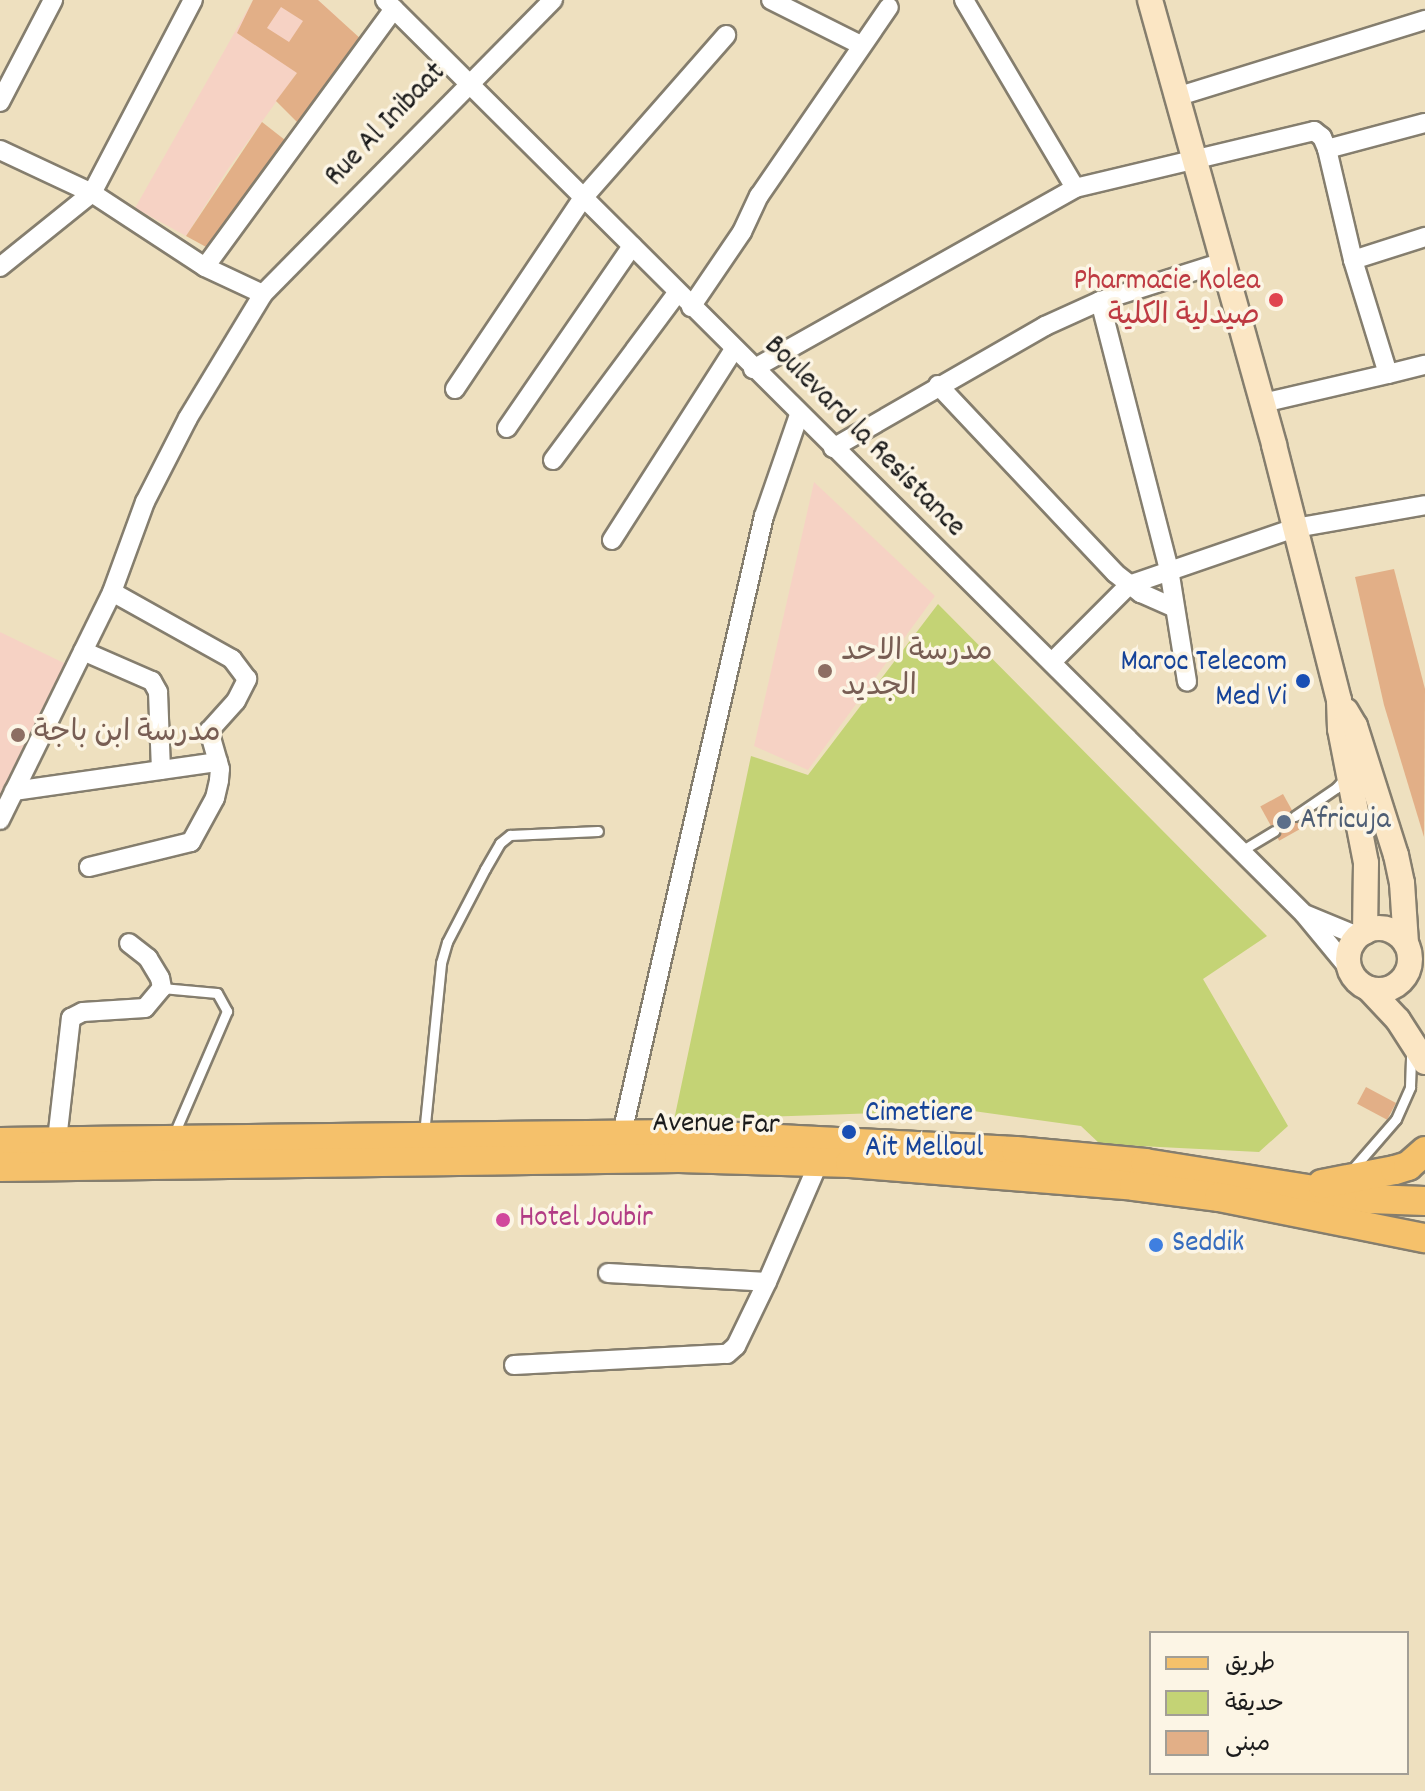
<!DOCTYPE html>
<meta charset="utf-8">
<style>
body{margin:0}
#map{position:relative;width:1425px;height:1791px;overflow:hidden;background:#eee0bf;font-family:Dekko,"Playpen Sans Arabic",sans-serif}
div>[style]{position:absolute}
.built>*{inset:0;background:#f6d2c4}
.green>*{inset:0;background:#c4d375}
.building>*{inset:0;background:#e2af87;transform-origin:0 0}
.roads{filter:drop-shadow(2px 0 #857e6e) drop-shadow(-2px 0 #857e6e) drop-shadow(0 2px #857e6e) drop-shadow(0 -2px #857e6e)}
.lane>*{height:9px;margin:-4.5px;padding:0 4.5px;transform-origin:4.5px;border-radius:4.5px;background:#fff}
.street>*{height:18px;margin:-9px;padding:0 9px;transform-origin:9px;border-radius:9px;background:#fff}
.secondary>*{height:24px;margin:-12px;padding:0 12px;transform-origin:12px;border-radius:12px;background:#fbe6c4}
.secondary>.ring{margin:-12px;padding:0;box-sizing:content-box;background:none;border:24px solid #fbe6c4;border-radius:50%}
.primary>*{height:28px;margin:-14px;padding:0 14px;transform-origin:14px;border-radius:14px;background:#f5c16b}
.dots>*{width:22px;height:22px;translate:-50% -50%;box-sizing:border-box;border:4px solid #fcf5e5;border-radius:50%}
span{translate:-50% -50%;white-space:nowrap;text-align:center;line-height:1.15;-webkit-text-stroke:7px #fcf5e5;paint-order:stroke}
.street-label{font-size:30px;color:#1c1c1c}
.health-label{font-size:30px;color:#be3a42}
.right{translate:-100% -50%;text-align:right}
.education-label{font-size:30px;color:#785e54}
.left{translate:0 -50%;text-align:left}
.transit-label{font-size:30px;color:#164399}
.service-label{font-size:30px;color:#4e5e75}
.hotel-label{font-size:30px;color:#b23c85}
.shop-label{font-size:30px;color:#366cbe}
.legend{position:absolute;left:1149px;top:1631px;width:260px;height:144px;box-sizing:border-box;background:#fcf5e5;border:2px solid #a29e95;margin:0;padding:10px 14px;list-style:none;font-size:24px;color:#1c1c1c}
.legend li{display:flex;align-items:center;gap:16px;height:40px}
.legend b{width:40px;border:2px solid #a29e95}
</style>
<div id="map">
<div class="built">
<div style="clip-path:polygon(253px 0,318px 0,337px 17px,228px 169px,186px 236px,135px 208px)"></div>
<div style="clip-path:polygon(814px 482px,935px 596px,808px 770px,754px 746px)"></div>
<div style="clip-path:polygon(0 632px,70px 666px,0 804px)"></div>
</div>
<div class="green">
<div style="clip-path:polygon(938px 604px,1267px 936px,1203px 979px,1288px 1126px,1259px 1152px,1100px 1144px,1081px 1126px,966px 1110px,674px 1120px,751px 756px,808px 775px)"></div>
</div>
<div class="building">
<div style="clip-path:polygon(evenodd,253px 0,318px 0,362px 40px,298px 123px,276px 101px,297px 73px,237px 33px,253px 0,281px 7px,303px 21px,289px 42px,267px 28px,281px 7px)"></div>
<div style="clip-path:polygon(262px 122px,285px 140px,208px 248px,186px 236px)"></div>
<div style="clip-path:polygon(1394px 569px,1425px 689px,1424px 837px,1384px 705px,1355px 577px)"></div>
<div style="left:1283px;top:794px;width:39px;height:26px;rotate:61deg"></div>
<div style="left:1366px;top:1087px;width:34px;height:19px;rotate:28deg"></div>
</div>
<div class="roads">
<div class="lane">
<div style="left:1295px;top:816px;width:50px;rotate:-34.3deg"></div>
<div style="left:1336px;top:788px;width:15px;rotate:-48deg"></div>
<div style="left:1241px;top:851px;width:39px;rotate:-31deg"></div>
<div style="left:162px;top:988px;width:55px;rotate:5.2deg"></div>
<div style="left:217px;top:993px;width:21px;rotate:61deg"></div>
<div style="left:227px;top:1011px;width:134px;rotate:113.3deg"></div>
<div style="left:424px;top:1134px;width:172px;rotate:-84.3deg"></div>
<div style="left:441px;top:963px;width:22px;rotate:-74deg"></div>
<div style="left:447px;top:942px;width:82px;rotate:-62.5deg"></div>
<div style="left:485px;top:869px;width:30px;rotate:-60deg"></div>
<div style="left:500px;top:843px;width:13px;rotate:-39deg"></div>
<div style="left:510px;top:835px;width:88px;rotate:-2.6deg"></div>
<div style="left:1350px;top:1172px;width:70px;rotate:-49deg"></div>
<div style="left:1396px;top:1119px;width:35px;rotate:-66deg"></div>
<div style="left:1410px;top:1087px;width:31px;rotate:-88deg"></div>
</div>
<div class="street">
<div style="left:385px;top:0;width:1296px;rotate:44.84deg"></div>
<div style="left:1304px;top:914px;width:74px;rotate:50.5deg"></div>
<div style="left:771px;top:0;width:101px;rotate:26.6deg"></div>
<div style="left:964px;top:0;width:218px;rotate:59.4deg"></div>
<div style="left:1176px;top:97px;width:261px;rotate:-17.2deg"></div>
<div style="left:0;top:102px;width:115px;rotate:-62.5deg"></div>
<div style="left:1327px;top:149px;width:101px;rotate:-14.9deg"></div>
<div style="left:0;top:150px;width:102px;rotate:25.1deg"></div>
<div style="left:92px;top:193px;width:135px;rotate:33.2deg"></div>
<div style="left:205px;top:267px;width:64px;rotate:25deg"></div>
<div style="left:1353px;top:260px;width:76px;rotate:-17.7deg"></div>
<div style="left:0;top:267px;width:118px;rotate:-38.8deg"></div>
<div style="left:92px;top:193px;width:218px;rotate:-62.4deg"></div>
<div style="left:205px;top:267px;width:320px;rotate:-53.8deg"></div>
<div style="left:1100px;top:301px;width:277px;rotate:75.6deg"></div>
<div style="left:1169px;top:569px;width:114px;rotate:80.9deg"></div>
<div style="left:691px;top:307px;width:91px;rotate:-55.8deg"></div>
<div style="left:742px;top:232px;width:40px;rotate:-65deg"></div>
<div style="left:759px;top:196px;width:229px;rotate:-55.5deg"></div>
<div style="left:753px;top:369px;width:369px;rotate:-29.3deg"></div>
<div style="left:1075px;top:188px;width:246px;rotate:-13.4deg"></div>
<div style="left:1314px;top:131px;width:10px;rotate:37deg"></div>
<div style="left:1322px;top:137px;width:13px;rotate:67deg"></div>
<div style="left:1327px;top:149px;width:114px;rotate:76.8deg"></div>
<div style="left:1353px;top:260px;width:119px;rotate:72.9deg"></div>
<div style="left:1388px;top:374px;width:38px;rotate:-14deg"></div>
<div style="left:938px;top:385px;width:258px;rotate:46.7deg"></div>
<div style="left:1115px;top:573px;width:33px;rotate:38deg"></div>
<div style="left:1141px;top:593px;width:36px;rotate:24deg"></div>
<div style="left:455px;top:389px;width:230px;rotate:-56.2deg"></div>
<div style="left:583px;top:198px;width:217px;rotate:-48.7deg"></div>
<div style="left:1263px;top:403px;width:128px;rotate:-13.1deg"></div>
<div style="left:507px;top:428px;width:221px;rotate:-55.5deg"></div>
<div style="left:833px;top:448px;width:245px;rotate:-29.9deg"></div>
<div style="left:1045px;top:326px;width:60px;rotate:-24.4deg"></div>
<div style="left:1100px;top:301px;width:129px;rotate:-17.6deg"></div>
<div style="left:553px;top:460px;width:208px;rotate:-53.4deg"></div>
<div style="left:612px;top:540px;width:227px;rotate:-57.4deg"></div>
<div style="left:83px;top:651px;width:75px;rotate:23.5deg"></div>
<div style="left:152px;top:681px;width:13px;rotate:61deg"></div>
<div style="left:158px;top:692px;width:78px;rotate:87.8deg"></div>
<div style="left:1052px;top:662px;width:109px;rotate:-45deg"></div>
<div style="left:1129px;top:585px;width:176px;rotate:-19deg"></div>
<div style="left:1295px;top:528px;width:132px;rotate:-10deg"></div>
<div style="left:14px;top:791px;width:206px;rotate:-8.1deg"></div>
<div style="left:0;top:820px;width:254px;rotate:-63.8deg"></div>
<div style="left:112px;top:592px;width:96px;rotate:-69.9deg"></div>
<div style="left:145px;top:502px;width:94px;rotate:-62.9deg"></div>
<div style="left:188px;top:418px;width:145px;rotate:-58.8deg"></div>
<div style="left:263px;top:294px;width:413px;rotate:-45.4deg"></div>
<div style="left:89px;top:867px;width:105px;rotate:-13.8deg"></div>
<div style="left:191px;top:842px;width:50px;rotate:-61.4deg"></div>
<div style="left:215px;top:798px;width:18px;rotate:-77deg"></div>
<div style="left:219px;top:780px;width:11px;rotate:-85deg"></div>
<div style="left:220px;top:769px;width:40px;rotate:-106deg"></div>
<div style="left:209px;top:731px;width:40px;rotate:-48deg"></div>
<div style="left:236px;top:701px;width:25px;rotate:-63deg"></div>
<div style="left:247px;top:679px;width:25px;rotate:-127deg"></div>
<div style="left:232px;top:659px;width:137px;rotate:-150.8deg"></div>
<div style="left:1307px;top:915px;width:55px;rotate:22.4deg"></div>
<div style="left:57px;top:1140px;width:123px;rotate:-83.5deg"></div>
<div style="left:71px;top:1018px;width:13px;rotate:-27deg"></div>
<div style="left:83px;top:1012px;width:62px;rotate:-3.7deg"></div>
<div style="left:145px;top:1008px;width:26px;rotate:-50deg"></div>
<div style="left:162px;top:988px;width:10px;rotate:-101deg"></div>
<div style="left:160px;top:978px;width:23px;rotate:-121deg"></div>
<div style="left:148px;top:958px;width:24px;rotate:-142deg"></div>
<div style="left:620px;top:1142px;width:642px;rotate:-77.05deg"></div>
<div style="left:764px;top:516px;width:107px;rotate:-70.9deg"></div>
<div style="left:608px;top:1273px;width:159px;rotate:3.2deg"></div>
<div style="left:514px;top:1365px;width:213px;rotate:-3deg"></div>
<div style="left:727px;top:1354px;width:12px;rotate:-42deg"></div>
<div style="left:736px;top:1346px;width:71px;rotate:-64.2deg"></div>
<div style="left:767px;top:1282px;width:131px;rotate:-66.6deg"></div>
</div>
<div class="secondary">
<div style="left:1150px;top:0;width:462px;rotate:74.4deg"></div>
<div style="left:1274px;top:445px;width:263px;rotate:75.7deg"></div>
<div style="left:1339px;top:700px;width:29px;rotate:88deg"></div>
<div style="left:1340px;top:729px;width:136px;rotate:79deg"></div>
<div style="left:1366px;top:863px;width:69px;rotate:90.8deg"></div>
<div style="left:1346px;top:711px;width:17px;rotate:59deg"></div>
<div style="left:1355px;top:726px;width:135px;rotate:72.4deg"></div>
<div style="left:1396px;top:855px;width:29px;rotate:78deg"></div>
<div style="left:1402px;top:883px;width:60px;rotate:86.2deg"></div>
<div class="ring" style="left:1348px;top:928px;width:38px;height:38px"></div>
<div style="left:1369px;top:989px;width:42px;rotate:46.9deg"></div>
<div style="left:1398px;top:1020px;width:50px;rotate:57.3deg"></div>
</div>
<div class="primary">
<div style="left:0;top:1142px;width:679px;rotate:-0.68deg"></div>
<div style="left:679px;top:1134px;width:337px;rotate:2.9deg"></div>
<div style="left:1016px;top:1151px;width:130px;rotate:5.3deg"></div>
<div style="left:1145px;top:1163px;width:227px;rotate:9.1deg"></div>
<div style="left:1369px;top:1199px;width:56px;rotate:2deg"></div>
<div style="left:0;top:1167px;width:679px;rotate:-0.76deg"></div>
<div style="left:679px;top:1158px;width:171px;rotate:1.7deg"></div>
<div style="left:850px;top:1163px;width:285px;rotate:4.6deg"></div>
<div style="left:1134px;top:1186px;width:86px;rotate:7.4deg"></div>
<div style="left:1219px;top:1197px;width:210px;rotate:11.3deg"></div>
<div style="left:1322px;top:1184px;width:74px;rotate:-10.9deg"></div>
<div style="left:1395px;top:1170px;width:14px;rotate:-17deg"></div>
<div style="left:1408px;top:1166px;width:23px;rotate:-41deg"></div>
</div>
</div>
<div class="dots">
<div style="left:1276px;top:300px;background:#e0444e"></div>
<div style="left:825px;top:671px;background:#8d6e63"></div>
<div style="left:1303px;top:681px;background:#1a4fb4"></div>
<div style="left:18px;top:735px;background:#8d6e63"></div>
<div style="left:1284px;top:822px;background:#5c6f8a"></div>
<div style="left:849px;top:1132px;background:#1a4fb4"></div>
<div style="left:503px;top:1220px;background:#d1479c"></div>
<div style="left:1156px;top:1245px;background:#3f7fe0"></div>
</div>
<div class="street-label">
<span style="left:387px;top:126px;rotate:-46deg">Rue Al Inibaat</span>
<span style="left:863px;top:438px;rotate:45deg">Boulevard la Resistance</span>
<span style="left:716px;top:1126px;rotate:1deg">Avenue Far</span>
</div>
<div class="health-label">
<span class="right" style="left:1260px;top:300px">Pharmacie Kolea<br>صيدلية الكلية</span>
</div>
<div class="education-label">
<span class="left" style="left:841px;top:671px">مدرسة الاحد<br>الجديد</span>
<span class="left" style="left:34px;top:735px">مدرسة ابن باجة</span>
</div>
<div class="transit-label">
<span class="right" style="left:1287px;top:681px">Maroc Telecom<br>Med Vi</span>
<span class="left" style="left:865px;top:1132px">Cimetiere<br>Ait Melloul</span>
</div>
<div class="service-label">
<span class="left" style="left:1300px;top:822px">Africuja</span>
</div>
<div class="hotel-label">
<span class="left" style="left:519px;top:1220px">Hotel Joubir</span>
</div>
<div class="shop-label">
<span class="left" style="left:1172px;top:1245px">Seddik</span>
</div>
<ul class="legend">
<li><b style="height:10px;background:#f5c16b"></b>طريق</li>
<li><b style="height:22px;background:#c4d375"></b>حديقة</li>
<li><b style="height:22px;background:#e2af87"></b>مبنى</li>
</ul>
</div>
